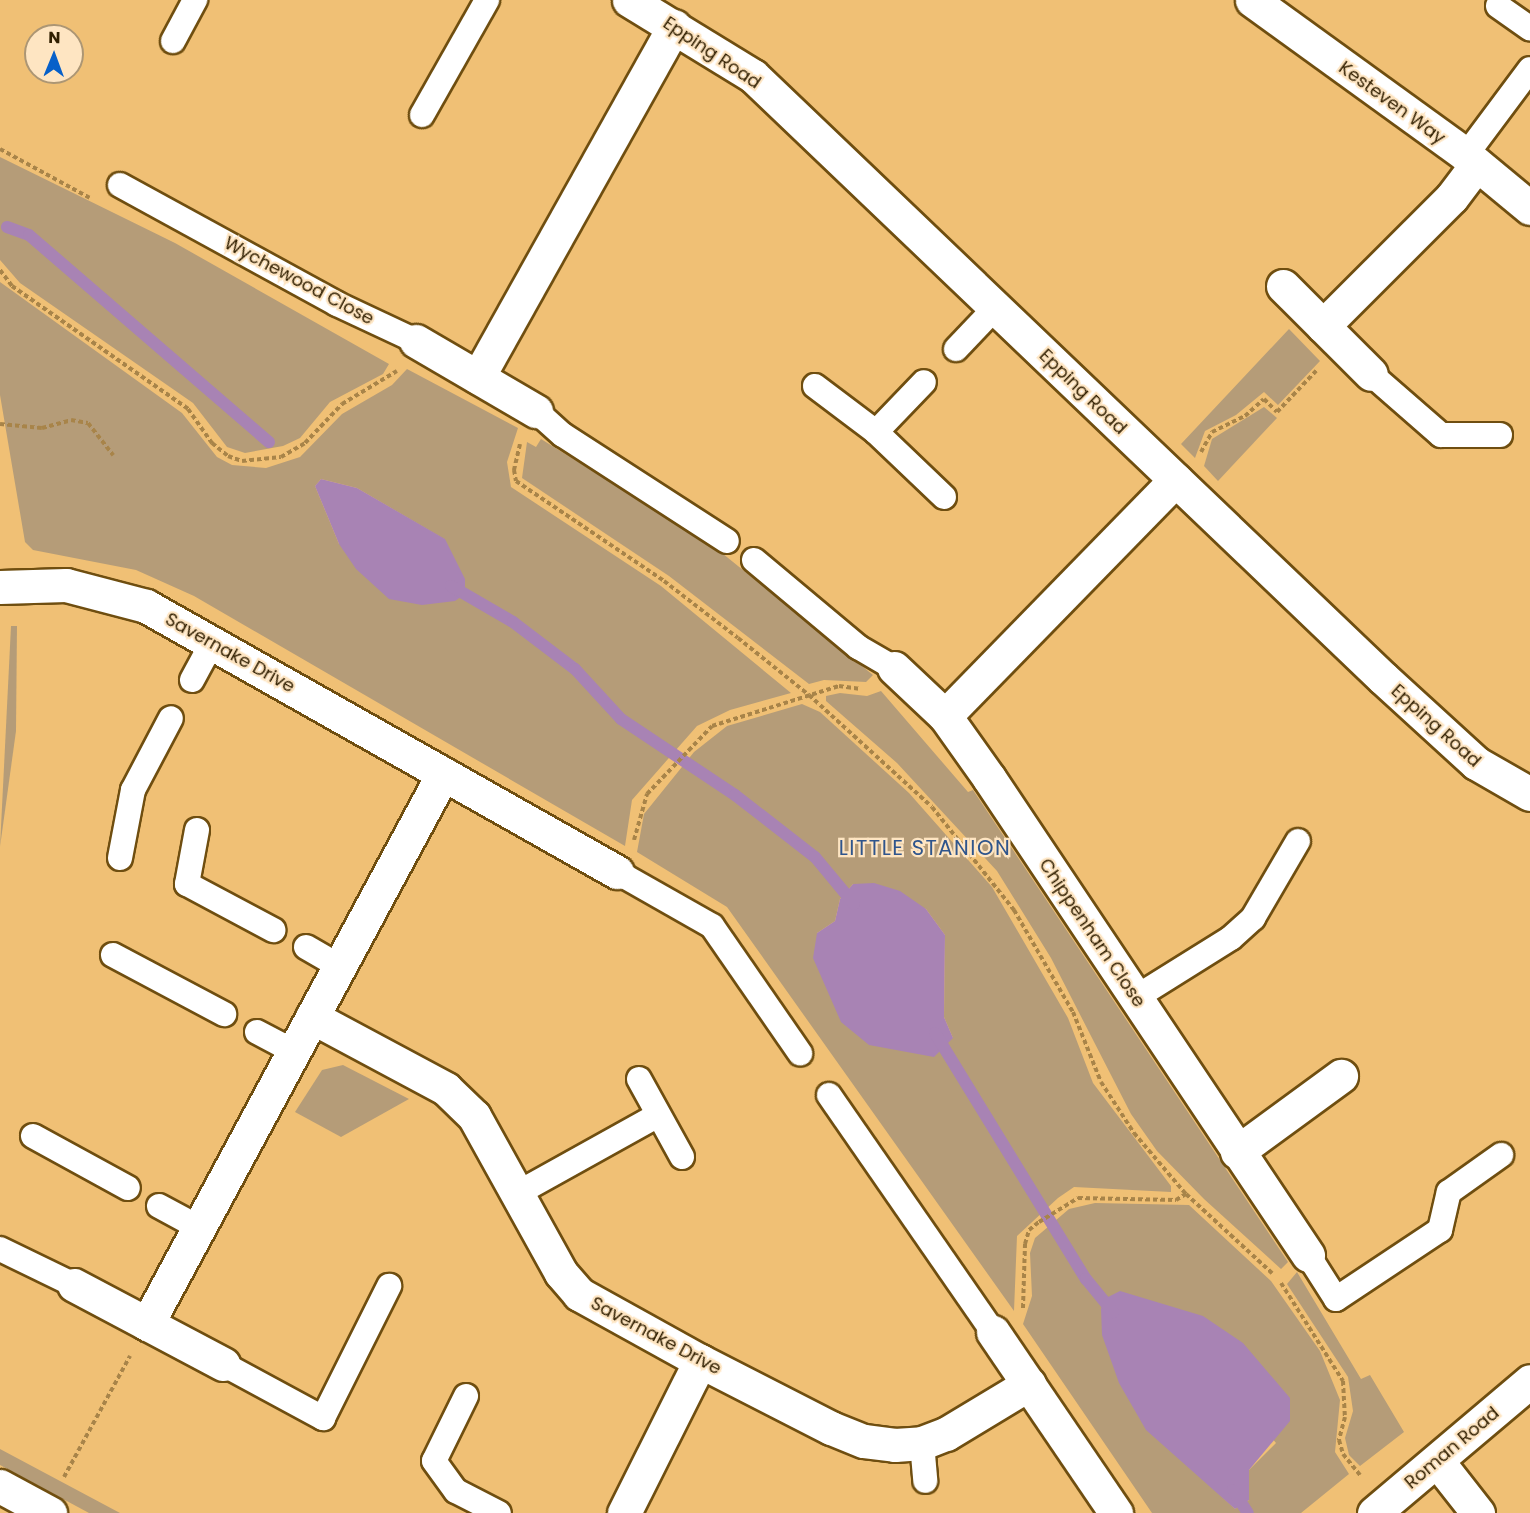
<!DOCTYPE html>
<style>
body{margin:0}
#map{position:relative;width:1530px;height:1513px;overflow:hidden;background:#f0c075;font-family:Poppins,sans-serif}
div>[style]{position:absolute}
.green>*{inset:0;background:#b59c78}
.water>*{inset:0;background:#a883b4}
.stream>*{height:12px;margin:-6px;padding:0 6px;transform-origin:6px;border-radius:6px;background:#a883b4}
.path>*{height:4px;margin-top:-2px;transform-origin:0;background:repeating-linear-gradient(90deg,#a88449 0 4.5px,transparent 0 7.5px)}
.roads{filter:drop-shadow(2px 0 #6f4e10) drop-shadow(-2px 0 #6f4e10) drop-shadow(0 2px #6f4e10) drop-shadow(0 -2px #6f4e10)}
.service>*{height:24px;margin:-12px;padding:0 12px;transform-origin:12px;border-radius:12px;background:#fff}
.minor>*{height:33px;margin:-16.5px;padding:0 16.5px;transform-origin:16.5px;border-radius:16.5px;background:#fff}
span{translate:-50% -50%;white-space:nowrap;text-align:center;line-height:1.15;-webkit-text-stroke:4.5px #fee5c2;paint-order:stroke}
.street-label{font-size:18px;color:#311f00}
.quarter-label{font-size:21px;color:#2f558c;letter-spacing:1.5px}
.north{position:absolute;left:24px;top:24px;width:60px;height:60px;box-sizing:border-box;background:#fee5c2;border:2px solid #ac9674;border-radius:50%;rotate:1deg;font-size:16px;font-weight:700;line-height:24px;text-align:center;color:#311f00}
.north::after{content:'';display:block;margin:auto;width:21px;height:27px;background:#0760c9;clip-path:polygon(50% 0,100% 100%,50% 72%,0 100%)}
</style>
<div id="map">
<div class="green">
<div style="clip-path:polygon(0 157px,175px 243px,389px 364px,383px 374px,330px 402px,300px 438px,283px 446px,245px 453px,227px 447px,193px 403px,20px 283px,0 260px)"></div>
<div style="clip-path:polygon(evenodd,0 282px,182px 413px,217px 457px,232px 465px,266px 468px,300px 457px,342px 414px,392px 385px,407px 369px,518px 428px,507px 462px,511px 487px,661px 586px,791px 693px,730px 710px,697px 726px,632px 800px,625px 846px,194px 596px,136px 570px,33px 550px,25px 542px,0 395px,0 282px,321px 479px,357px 488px,444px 539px,339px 544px,315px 486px,321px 479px)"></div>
<div style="clip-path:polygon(1289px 329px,1320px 361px,1278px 405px,1264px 392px,1236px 415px,1205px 431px,1195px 458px,1181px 444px)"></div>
<div style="clip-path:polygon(1264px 407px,1277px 418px,1218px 481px,1204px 466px,1212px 439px)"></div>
<div style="clip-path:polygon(541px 439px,712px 545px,873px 675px,866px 682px,824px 680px,809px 684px,669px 576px,522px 478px,527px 442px,536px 447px)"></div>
<div style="clip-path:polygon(11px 626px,17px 626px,16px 731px,0 847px)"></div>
<div style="clip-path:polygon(881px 691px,968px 792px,973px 790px,1288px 1262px,1281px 1269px,1204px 1199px,1157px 1151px,1131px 1114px,1051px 958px,997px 871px,897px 763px,826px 701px,826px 696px,840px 693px,867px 696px)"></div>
<div style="clip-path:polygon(evenodd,802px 704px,820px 712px,909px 793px,992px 887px,1068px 1018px,1093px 1083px,1171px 1186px,1171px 1192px,1074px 1187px,1058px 1198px,1017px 1236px,1014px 1311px,727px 907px,637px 852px,644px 814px,694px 752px,727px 726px,802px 704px,853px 884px,926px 909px,945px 935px,944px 1017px,953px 1038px,817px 933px,835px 921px,840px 899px,853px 884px)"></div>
<div style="clip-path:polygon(343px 1065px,409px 1099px,341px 1137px,295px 1112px,322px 1070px)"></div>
<div style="clip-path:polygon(evenodd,1095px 1203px,1189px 1205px,1271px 1281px,1320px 1351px,1340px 1400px,1335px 1452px,1349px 1474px,1301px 1513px,1152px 1513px,1023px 1324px,1032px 1296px,1030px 1253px,1035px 1238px,1069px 1209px,1095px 1203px,1120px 1292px,1156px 1303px,1276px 1443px,1249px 1470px,1249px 1500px,1235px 1509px,1186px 1463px,1120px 1292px)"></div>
<div style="clip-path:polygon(1297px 1272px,1361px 1379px,1370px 1375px,1404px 1432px,1360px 1466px,1349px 1455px,1345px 1438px,1353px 1411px,1348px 1377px,1287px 1284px)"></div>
<div style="clip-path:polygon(0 1449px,120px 1513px,89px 1513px,0 1465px)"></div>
</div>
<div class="water">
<div style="clip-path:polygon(321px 479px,357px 488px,445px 539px,465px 579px,465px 594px,455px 601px,422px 605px,389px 599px,356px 569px,339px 544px,315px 486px)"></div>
<div style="clip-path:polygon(874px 883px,900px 891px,926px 909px,945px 935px,944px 1017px,953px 1038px,934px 1057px,869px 1045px,841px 1022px,813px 958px,817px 933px,835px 921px,840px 899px,853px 884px)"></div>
<div style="clip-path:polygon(1120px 1291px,1203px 1316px,1243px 1343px,1290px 1398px,1290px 1421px,1249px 1470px,1249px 1500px,1235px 1509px,1146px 1430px,1119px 1383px,1102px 1335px,1101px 1309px,1104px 1299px)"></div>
</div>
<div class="stream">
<div style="left:7px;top:227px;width:23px;rotate:20deg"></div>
<div style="left:29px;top:235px;width:317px;rotate:40.8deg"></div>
<div style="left:451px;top:586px;width:72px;rotate:30.1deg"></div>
<div style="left:513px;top:622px;width:78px;rotate:37.2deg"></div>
<div style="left:575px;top:669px;width:68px;rotate:47.4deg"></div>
<div style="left:621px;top:719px;width:137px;rotate:33.7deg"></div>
<div style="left:735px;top:795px;width:101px;rotate:37.8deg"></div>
<div style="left:815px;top:857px;width:61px;rotate:50.3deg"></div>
<div style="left:935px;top:1033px;width:289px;rotate:58.5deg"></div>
<div style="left:1086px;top:1279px;width:43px;rotate:50.7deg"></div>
<div style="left:1233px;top:1490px;width:27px;rotate:57deg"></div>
</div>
<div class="path">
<div style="left:0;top:149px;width:102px;rotate:28.6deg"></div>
<div style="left:0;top:270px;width:20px;rotate:53deg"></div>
<div style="left:12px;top:286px;width:215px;rotate:34.9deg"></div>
<div style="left:188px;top:409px;width:42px;rotate:54.8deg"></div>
<div style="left:212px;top:443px;width:21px;rotate:39deg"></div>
<div style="left:228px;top:456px;width:15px;rotate:20deg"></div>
<div style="left:242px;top:461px;width:39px;rotate:-6deg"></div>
<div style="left:281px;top:457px;width:28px;rotate:-30deg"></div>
<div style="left:305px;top:443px;width:54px;rotate:-46.5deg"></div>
<div style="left:342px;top:404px;width:64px;rotate:-31deg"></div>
<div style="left:0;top:424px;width:42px;rotate:5.4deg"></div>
<div style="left:42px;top:428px;width:30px;rotate:-15deg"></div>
<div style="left:71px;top:420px;width:17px;rotate:10deg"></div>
<div style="left:88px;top:423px;width:41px;rotate:52deg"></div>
<div style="left:520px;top:444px;width:27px;rotate:103deg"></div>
<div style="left:514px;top:470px;width:11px;rotate:80deg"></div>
<div style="left:516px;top:481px;width:179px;rotate:34deg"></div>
<div style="left:664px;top:581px;width:93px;rotate:37.6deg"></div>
<div style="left:738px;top:638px;width:91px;rotate:38.8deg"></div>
<div style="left:809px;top:695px;width:166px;rotate:42.3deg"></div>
<div style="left:932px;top:807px;width:132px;rotate:51.5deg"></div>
<div style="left:1014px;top:910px;width:118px;rotate:60deg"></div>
<div style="left:1073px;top:1012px;width:75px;rotate:68.2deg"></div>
<div style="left:1101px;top:1082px;width:61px;rotate:57.1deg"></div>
<div style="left:1134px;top:1133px;width:80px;rotate:49.6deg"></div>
<div style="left:1186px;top:1194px;width:117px;rotate:42.6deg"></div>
<div style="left:1201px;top:452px;width:23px;rotate:-61deg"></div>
<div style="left:1212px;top:432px;width:37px;rotate:-26deg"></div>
<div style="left:1245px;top:416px;width:25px;rotate:-42deg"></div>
<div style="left:1264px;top:399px;width:18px;rotate:45deg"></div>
<div style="left:1277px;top:412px;width:57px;rotate:-46.4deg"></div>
<div style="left:634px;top:840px;width:48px;rotate:-74.2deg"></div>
<div style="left:647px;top:794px;width:94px;rotate:-46.3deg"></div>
<div style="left:712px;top:726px;width:133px;rotate:-17.5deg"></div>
<div style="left:839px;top:686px;width:22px;rotate:8deg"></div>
<div style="left:1281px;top:1283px;width:116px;rotate:57.7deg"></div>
<div style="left:1343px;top:1381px;width:36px;rotate:87deg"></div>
<div style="left:1345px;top:1417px;width:24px;rotate:105deg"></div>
<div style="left:1339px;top:1440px;width:15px;rotate:74deg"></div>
<div style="left:1343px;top:1454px;width:27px;rotate:51deg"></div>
<div style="left:1023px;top:1308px;width:64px;rotate:-88.2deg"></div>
<div style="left:1025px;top:1244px;width:15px;rotate:-74deg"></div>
<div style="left:1029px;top:1230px;width:13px;rotate:-39deg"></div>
<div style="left:1039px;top:1222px;width:46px;rotate:-31.6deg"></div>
<div style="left:1078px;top:1198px;width:98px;rotate:1.2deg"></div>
<div style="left:1176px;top:1200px;width:12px;rotate:-31deg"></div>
<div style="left:64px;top:1477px;width:138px;rotate:-61.4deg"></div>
</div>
<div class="roads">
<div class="service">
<div style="left:1498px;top:6px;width:39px;rotate:35deg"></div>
<div style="left:173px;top:41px;width:47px;rotate:-61.8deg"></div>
<div style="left:422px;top:115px;width:132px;rotate:-60.5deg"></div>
<div style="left:1466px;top:155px;width:107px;rotate:-53.3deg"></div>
<div style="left:120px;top:185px;width:247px;rotate:28.7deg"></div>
<div style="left:337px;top:304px;width:87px;rotate:25.1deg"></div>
<div style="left:956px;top:349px;width:57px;rotate:-46.4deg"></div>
<div style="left:1371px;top:374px;width:93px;rotate:41.1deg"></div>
<div style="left:1441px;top:435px;width:59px"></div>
<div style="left:815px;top:386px;width:76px;rotate:37deg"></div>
<div style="left:876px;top:432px;width:94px;rotate:43.7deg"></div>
<div style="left:536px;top:411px;width:36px;rotate:42deg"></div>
<div style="left:563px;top:435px;width:195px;rotate:32.9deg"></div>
<div style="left:876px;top:432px;width:69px;rotate:-46.2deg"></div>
<div style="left:754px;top:560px;width:136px;rotate:39.9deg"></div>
<div style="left:858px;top:647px;width:42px;rotate:30.3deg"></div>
<div style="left:192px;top:680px;width:42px;rotate:-61.6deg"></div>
<div style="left:197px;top:830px;width:55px;rotate:100.5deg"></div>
<div style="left:187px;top:884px;width:98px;rotate:28.1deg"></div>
<div style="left:120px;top:858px;width:69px;rotate:-79.2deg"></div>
<div style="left:133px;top:790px;width:81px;rotate:-62.2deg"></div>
<div style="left:617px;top:872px;width:109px;rotate:29.6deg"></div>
<div style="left:712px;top:926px;width:155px;rotate:55.3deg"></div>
<div style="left:306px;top:947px;width:38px;rotate:30deg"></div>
<div style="left:113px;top:955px;width:126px;rotate:28deg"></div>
<div style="left:1135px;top:998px;width:113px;rotate:-32deg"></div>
<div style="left:1231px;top:938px;width:30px;rotate:-42deg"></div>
<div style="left:1253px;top:918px;width:89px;rotate:-59.7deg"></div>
<div style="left:257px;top:1032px;width:41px;rotate:27.8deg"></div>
<div style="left:639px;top:1079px;width:89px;rotate:61.1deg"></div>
<div style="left:829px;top:1095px;width:288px;rotate:55.3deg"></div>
<div style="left:33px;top:1136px;width:108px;rotate:28.7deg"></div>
<div style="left:518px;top:1193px;width:160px;rotate:-29.1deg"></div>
<div style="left:159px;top:1206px;width:44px;rotate:28.3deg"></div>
<div style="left:0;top:1249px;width:82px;rotate:25.9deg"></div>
<div style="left:1308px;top:1255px;width:52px;rotate:57.5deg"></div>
<div style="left:1336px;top:1299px;width:125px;rotate:-33.6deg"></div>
<div style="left:1440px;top:1230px;width:39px;rotate:-77deg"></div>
<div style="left:1449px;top:1192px;width:64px;rotate:-35.4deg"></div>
<div style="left:223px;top:1364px;width:114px;rotate:28.4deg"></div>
<div style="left:323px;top:1418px;width:148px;rotate:-63.4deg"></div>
<div style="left:466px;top:1396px;width:72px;rotate:116.2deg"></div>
<div style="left:434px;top:1461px;width:37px;rotate:54deg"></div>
<div style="left:456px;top:1491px;width:48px;rotate:27.1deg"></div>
<div style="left:922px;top:1443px;width:38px;rotate:85deg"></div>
</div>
<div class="minor">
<div style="left:629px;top:0;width:145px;rotate:31.5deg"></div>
<div style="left:753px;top:76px;width:871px;rotate:43.7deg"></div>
<div style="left:1383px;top:678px;width:126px;rotate:42.4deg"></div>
<div style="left:1476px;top:763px;width:62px;rotate:29.9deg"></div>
<div style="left:1252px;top:0;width:264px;rotate:35.9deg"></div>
<div style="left:1466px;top:155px;width:83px;rotate:39.6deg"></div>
<div style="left:1283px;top:286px;width:124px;rotate:45deg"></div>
<div style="left:1323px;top:326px;width:182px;rotate:-45deg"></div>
<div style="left:1452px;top:197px;width:41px;rotate:-52.9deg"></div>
<div style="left:416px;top:341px;width:139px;rotate:30.3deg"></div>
<div style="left:478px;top:377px;width:402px;rotate:-60.8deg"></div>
<div style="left:0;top:587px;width:66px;rotate:-1.7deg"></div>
<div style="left:66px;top:585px;width:83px;rotate:14.7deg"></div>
<div style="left:146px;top:606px;width:541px;rotate:29.46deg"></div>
<div style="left:894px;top:668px;width:70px;rotate:43.3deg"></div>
<div style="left:945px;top:716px;width:76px;rotate:54.6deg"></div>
<div style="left:989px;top:778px;width:574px;rotate:56.23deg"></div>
<div style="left:945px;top:716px;width:330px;rotate:-45.7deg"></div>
<div style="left:312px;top:1017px;width:152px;rotate:28.2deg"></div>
<div style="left:446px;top:1089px;width:39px;rotate:44deg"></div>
<div style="left:474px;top:1116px;width:179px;rotate:61deg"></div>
<div style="left:561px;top:1273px;width:28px;rotate:49deg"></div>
<div style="left:579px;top:1294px;width:138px;rotate:29deg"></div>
<div style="left:700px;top:1361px;width:147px;rotate:27.1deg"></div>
<div style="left:831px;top:1428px;width:35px;rotate:22deg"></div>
<div style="left:864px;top:1441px;width:31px;rotate:7deg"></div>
<div style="left:895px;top:1445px;width:27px;rotate:-4deg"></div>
<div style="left:922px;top:1443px;width:26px;rotate:-21deg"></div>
<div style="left:946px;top:1434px;width:97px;rotate:-31.1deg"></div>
<div style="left:1237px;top:1152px;width:129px;rotate:-36.2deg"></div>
<div style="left:74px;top:1285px;width:169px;rotate:27.9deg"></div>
<div style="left:147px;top:1324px;width:625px;rotate:-61.71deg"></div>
<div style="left:993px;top:1332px;width:219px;rotate:55.8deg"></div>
<div style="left:1438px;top:1462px;width:65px;rotate:51.9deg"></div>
<div style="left:0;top:1486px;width:57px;rotate:28.4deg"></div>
<div style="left:624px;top:1513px;width:170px;rotate:-63.4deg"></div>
<div style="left:1374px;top:1513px;width:204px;rotate:-40.2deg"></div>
</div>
</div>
<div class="street-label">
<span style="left:712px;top:53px;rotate:34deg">Epping Road</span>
<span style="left:1392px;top:103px;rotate:36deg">Kesteven Way</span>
<span style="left:299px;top:281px;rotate:28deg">Wychewood Close</span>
<span style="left:1083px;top:392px;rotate:44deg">Epping Road</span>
<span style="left:230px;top:653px;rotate:29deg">Savernake Drive</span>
<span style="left:1436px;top:726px;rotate:42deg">Epping Road</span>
<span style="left:1092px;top:933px;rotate:56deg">Chippenham Close</span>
<span style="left:656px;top:1336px;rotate:28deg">Savernake Drive</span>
<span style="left:1452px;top:1448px;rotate:-40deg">Roman Road</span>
</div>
<div class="quarter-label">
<span style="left:925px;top:848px">LITTLE STANION</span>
</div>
<div class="north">N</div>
</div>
